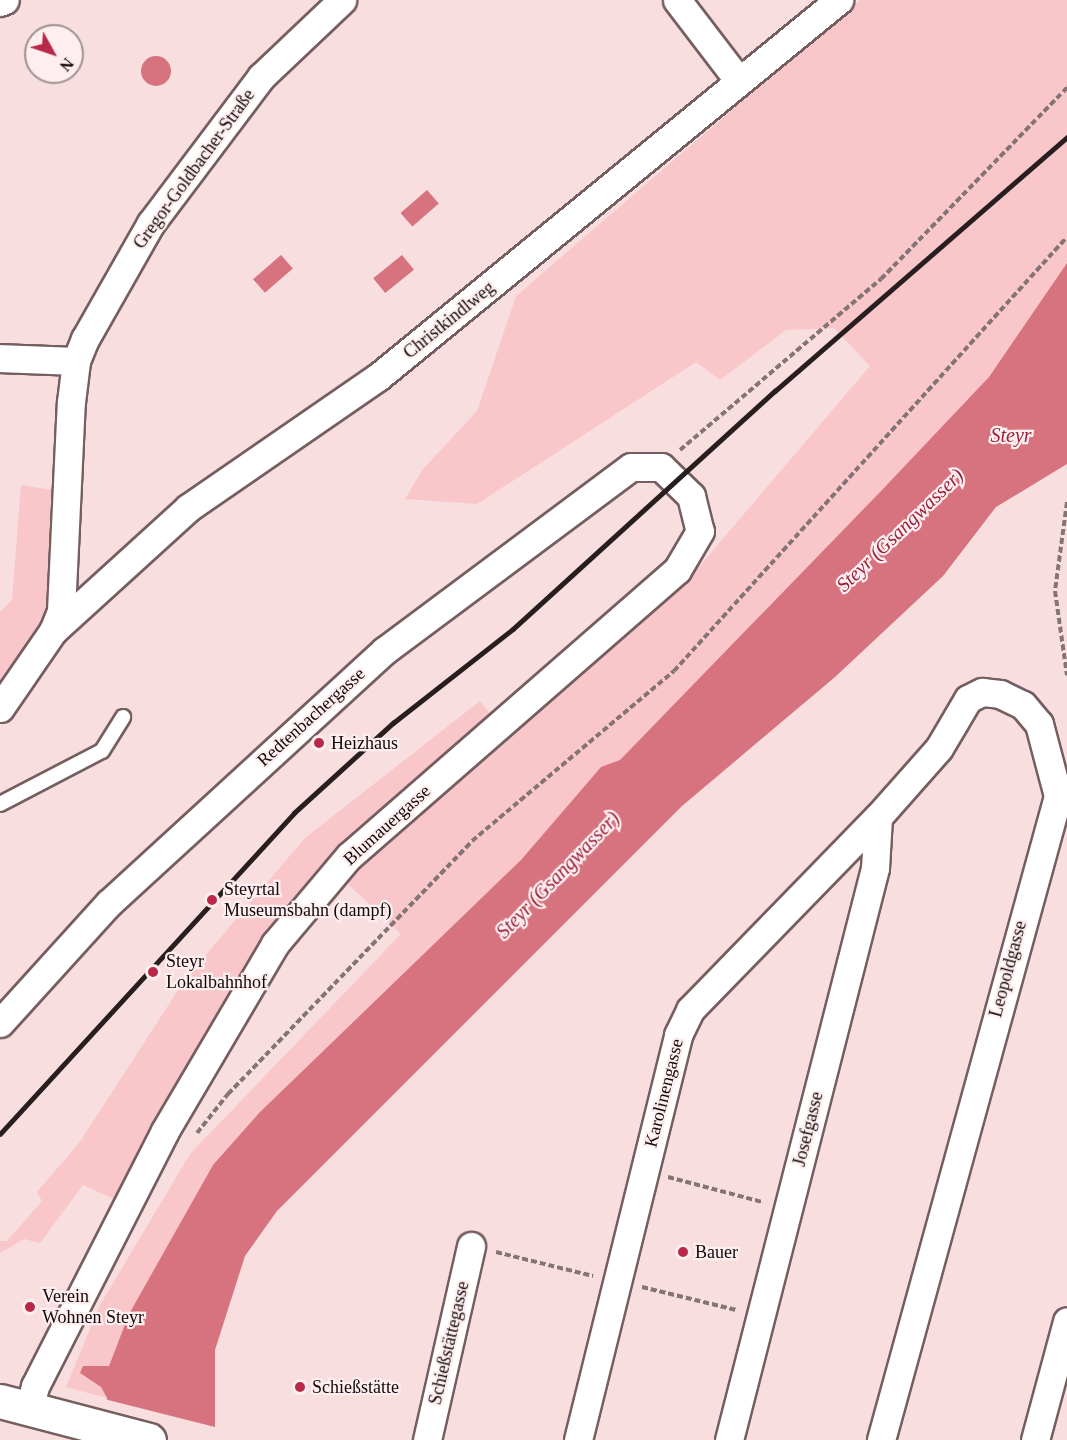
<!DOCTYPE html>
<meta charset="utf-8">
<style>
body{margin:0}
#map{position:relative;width:1067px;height:1440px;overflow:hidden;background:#f8dedf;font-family:"Times New Roman",serif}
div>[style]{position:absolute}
.green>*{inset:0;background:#f9c6c9}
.water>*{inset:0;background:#d6737e;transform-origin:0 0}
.round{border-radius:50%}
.pier>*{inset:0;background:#f8dedf}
.path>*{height:4px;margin-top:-2px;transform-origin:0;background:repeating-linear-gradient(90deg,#857475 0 6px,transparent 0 9px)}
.roads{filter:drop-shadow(2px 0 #755e60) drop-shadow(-2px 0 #755e60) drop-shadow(0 2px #755e60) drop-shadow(0 -2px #755e60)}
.lane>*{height:14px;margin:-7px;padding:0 7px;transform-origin:7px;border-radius:7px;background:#fff}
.street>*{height:27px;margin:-13.5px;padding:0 13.5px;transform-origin:13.5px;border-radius:13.5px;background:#fff}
.secondary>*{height:33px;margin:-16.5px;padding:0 16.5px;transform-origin:16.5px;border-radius:16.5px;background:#fff}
.rail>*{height:4.5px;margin:-2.25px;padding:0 2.25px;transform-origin:2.25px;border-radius:2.25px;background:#281e1f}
.dots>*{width:16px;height:16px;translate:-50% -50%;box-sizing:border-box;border:3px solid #feeeef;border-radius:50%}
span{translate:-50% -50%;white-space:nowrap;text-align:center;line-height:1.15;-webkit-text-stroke:4.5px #feeeef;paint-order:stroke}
.street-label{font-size:18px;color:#11090a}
.poi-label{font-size:18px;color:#11090a}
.left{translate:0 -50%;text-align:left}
.water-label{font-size:20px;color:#98203b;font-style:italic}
.north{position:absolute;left:24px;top:24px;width:60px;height:60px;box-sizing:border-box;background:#feeeef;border:2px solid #9f9293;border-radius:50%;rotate:130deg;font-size:16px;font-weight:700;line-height:24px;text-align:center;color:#11090a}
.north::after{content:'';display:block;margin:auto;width:21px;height:27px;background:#b92849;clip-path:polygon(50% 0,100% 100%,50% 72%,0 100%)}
</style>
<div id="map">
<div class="green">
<div style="clip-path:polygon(860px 0,1067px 0,1067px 263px,989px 377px,882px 490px,620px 760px,601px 767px,521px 860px,259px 1113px,213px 1165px,129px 1314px,109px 1366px,89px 1366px,80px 1373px,101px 1387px,107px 1398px,66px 1387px,100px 1305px,190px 1154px,401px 934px,331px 868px,116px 1200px,83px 1185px,40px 1243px,24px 1239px,0 1253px,0 1241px,7px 1241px,42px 1201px,37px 1192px,79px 1143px,186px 978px,305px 838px,480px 701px,495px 720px,481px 732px,499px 748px,698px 568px,870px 366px,834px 328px,786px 330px,720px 380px,696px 362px,477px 504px,405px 499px,423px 469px,477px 411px,516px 296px)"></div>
<div style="clip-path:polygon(21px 485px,51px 490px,46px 617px,0 689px,0 612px,12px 600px)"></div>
</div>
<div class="water">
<div class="round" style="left:141px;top:56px;width:30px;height:30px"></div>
<div style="left:427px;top:190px;width:18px;height:35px;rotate:49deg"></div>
<div style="left:281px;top:255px;width:18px;height:37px;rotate:49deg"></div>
<div style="left:402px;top:255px;width:19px;height:37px;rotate:51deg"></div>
<div style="clip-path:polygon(1067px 263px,1067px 464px,996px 507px,943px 576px,835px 677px,682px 806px,277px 1211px,245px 1256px,215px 1350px,215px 1440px,103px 1440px,107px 1398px,101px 1387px,80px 1373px,83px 1366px,109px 1366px,129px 1314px,213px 1165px,259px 1113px,521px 860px,601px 767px,620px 760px,882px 490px,989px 377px)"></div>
</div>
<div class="pier">
<div style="clip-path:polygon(104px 1399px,219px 1428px,218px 1440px,100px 1440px)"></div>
</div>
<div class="path">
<div style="left:680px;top:450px;width:264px;rotate:-40.4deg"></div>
<div style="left:881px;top:279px;width:267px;rotate:-45.8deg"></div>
<div style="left:1067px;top:502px;width:90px;rotate:97.7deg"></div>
<div style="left:1055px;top:591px;width:85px;rotate:81.9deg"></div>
<div style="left:197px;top:1133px;width:50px;rotate:-51.5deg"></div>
<div style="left:228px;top:1094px;width:351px;rotate:-46deg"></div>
<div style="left:472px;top:841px;width:264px;rotate:-40.1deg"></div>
<div style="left:674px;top:671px;width:585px;rotate:-47.84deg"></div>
<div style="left:668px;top:1177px;width:97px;rotate:14.9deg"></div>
<div style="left:496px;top:1252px;width:100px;rotate:13.9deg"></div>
<div style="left:642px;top:1287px;width:97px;rotate:13.7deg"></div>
</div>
<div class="roads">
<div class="lane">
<div style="left:0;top:804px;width:115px;rotate:-27.5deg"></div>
<div style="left:102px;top:751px;width:40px;rotate:-58deg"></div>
</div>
<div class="street">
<div style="left:677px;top:0;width:102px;rotate:52.6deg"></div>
<div style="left:0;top:2px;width:5px;rotate:-22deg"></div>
<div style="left:0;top:358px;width:76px;rotate:2.3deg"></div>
<div style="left:53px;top:631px;width:183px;rotate:-42.3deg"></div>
<div style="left:188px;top:508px;width:231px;rotate:-34.6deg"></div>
<div style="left:378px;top:377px;width:596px;rotate:-39.28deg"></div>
<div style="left:0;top:708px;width:93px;rotate:-55.5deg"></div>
<div style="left:53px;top:631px;width:22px;rotate:-68deg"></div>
<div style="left:61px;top:611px;width:209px;rotate:-87.3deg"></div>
<div style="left:71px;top:402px;width:41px;rotate:-83deg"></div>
<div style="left:76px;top:361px;width:24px;rotate:-68deg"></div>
<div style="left:85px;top:339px;width:133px;rotate:-60.4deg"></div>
<div style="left:151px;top:223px;width:183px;rotate:-53deg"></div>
<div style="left:261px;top:77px;width:112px;rotate:-43.5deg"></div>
<div style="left:0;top:1023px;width:162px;rotate:-47.8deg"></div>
<div style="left:109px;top:903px;width:373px;rotate:-42.5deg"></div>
<div style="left:384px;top:651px;width:308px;rotate:-36.7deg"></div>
<div style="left:631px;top:467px;width:30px"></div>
<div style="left:661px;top:467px;width:42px;rotate:44deg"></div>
<div style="left:691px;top:496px;width:36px;rotate:76deg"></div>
<div style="left:700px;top:531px;width:45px;rotate:120.5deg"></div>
<div style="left:677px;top:570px;width:435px;rotate:138.9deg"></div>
<div style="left:349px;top:856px;width:115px;rotate:130.1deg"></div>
<div style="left:275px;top:944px;width:217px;rotate:120.5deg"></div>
<div style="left:165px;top:1131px;width:286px;rotate:117deg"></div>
<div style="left:35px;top:1386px;width:25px;rotate:104deg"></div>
<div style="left:427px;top:1440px;width:199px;rotate:-77.2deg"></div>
<div style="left:578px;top:1440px;width:417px;rotate:-76.1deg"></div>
<div style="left:678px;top:1035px;width:28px;rotate:-64deg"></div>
<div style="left:690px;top:1010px;width:269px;rotate:-45.8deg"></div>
<div style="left:878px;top:817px;width:92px;rotate:-48.5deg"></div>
<div style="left:939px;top:748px;width:57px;rotate:-59.4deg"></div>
<div style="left:968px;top:699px;width:16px;rotate:-27deg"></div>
<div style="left:982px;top:692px;width:18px;rotate:6deg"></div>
<div style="left:1000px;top:694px;width:25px;rotate:26deg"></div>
<div style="left:1023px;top:705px;width:25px;rotate:50deg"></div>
<div style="left:1039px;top:724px;width:74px;rotate:75.2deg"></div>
<div style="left:1058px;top:796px;width:668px;rotate:105.37deg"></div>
<div style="left:729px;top:1440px;width:590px;rotate:-75.68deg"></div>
<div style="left:875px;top:868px;width:51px;rotate:-86.6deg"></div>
<div style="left:1035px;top:1440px;width:123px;rotate:-74.9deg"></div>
</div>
<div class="secondary">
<div style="left:0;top:1401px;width:154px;rotate:14.7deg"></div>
</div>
</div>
<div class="rail">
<div style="left:0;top:1134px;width:435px;rotate:-47.5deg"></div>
<div style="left:294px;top:813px;width:134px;rotate:-42.3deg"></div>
<div style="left:393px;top:723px;width:152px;rotate:-38.1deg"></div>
<div style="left:513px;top:629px;width:354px;rotate:-42.3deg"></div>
<div style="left:775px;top:391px;width:387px;rotate:-41deg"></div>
</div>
<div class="dots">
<div style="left:319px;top:743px;background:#b92849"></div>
<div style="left:212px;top:900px;background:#b92849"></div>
<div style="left:153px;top:972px;background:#b92849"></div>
<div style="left:683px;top:1252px;background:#b92849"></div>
<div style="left:30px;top:1307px;background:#b92849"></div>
<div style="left:300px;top:1387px;background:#b92849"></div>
</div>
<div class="street-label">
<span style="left:194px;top:169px;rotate:-54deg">Gregor-Goldbacher-Straße</span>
<span style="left:449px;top:320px;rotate:-39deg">Christkindlweg</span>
<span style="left:311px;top:717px;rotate:-42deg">Redtenbachergasse</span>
<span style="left:387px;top:825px;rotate:-42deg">Blumauergasse</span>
<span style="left:1008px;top:969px;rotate:-75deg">Leopoldgasse</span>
<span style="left:664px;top:1093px;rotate:-76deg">Karolinengasse</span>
<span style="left:808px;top:1129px;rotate:-76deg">Josefgasse</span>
<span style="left:449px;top:1343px;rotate:-77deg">Schießstättegasse</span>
</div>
<div class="poi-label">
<span class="left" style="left:331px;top:743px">Heizhaus</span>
<span class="left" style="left:224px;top:900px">Steyrtal<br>Museumsbahn (dampf)</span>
<span class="left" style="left:166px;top:972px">Steyr<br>Lokalbahnhof</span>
<span class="left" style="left:695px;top:1252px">Bauer</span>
<span class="left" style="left:42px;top:1307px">Verein<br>Wohnen Steyr</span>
<span class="left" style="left:312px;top:1387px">Schießstätte</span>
</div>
<div class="water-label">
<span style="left:1011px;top:435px">Steyr</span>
<span style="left:900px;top:530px;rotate:-44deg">Steyr (Gsangwasser)</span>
<span style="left:558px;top:875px;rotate:-46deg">Steyr (Gsangwasser)</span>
</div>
<div class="north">N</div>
</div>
